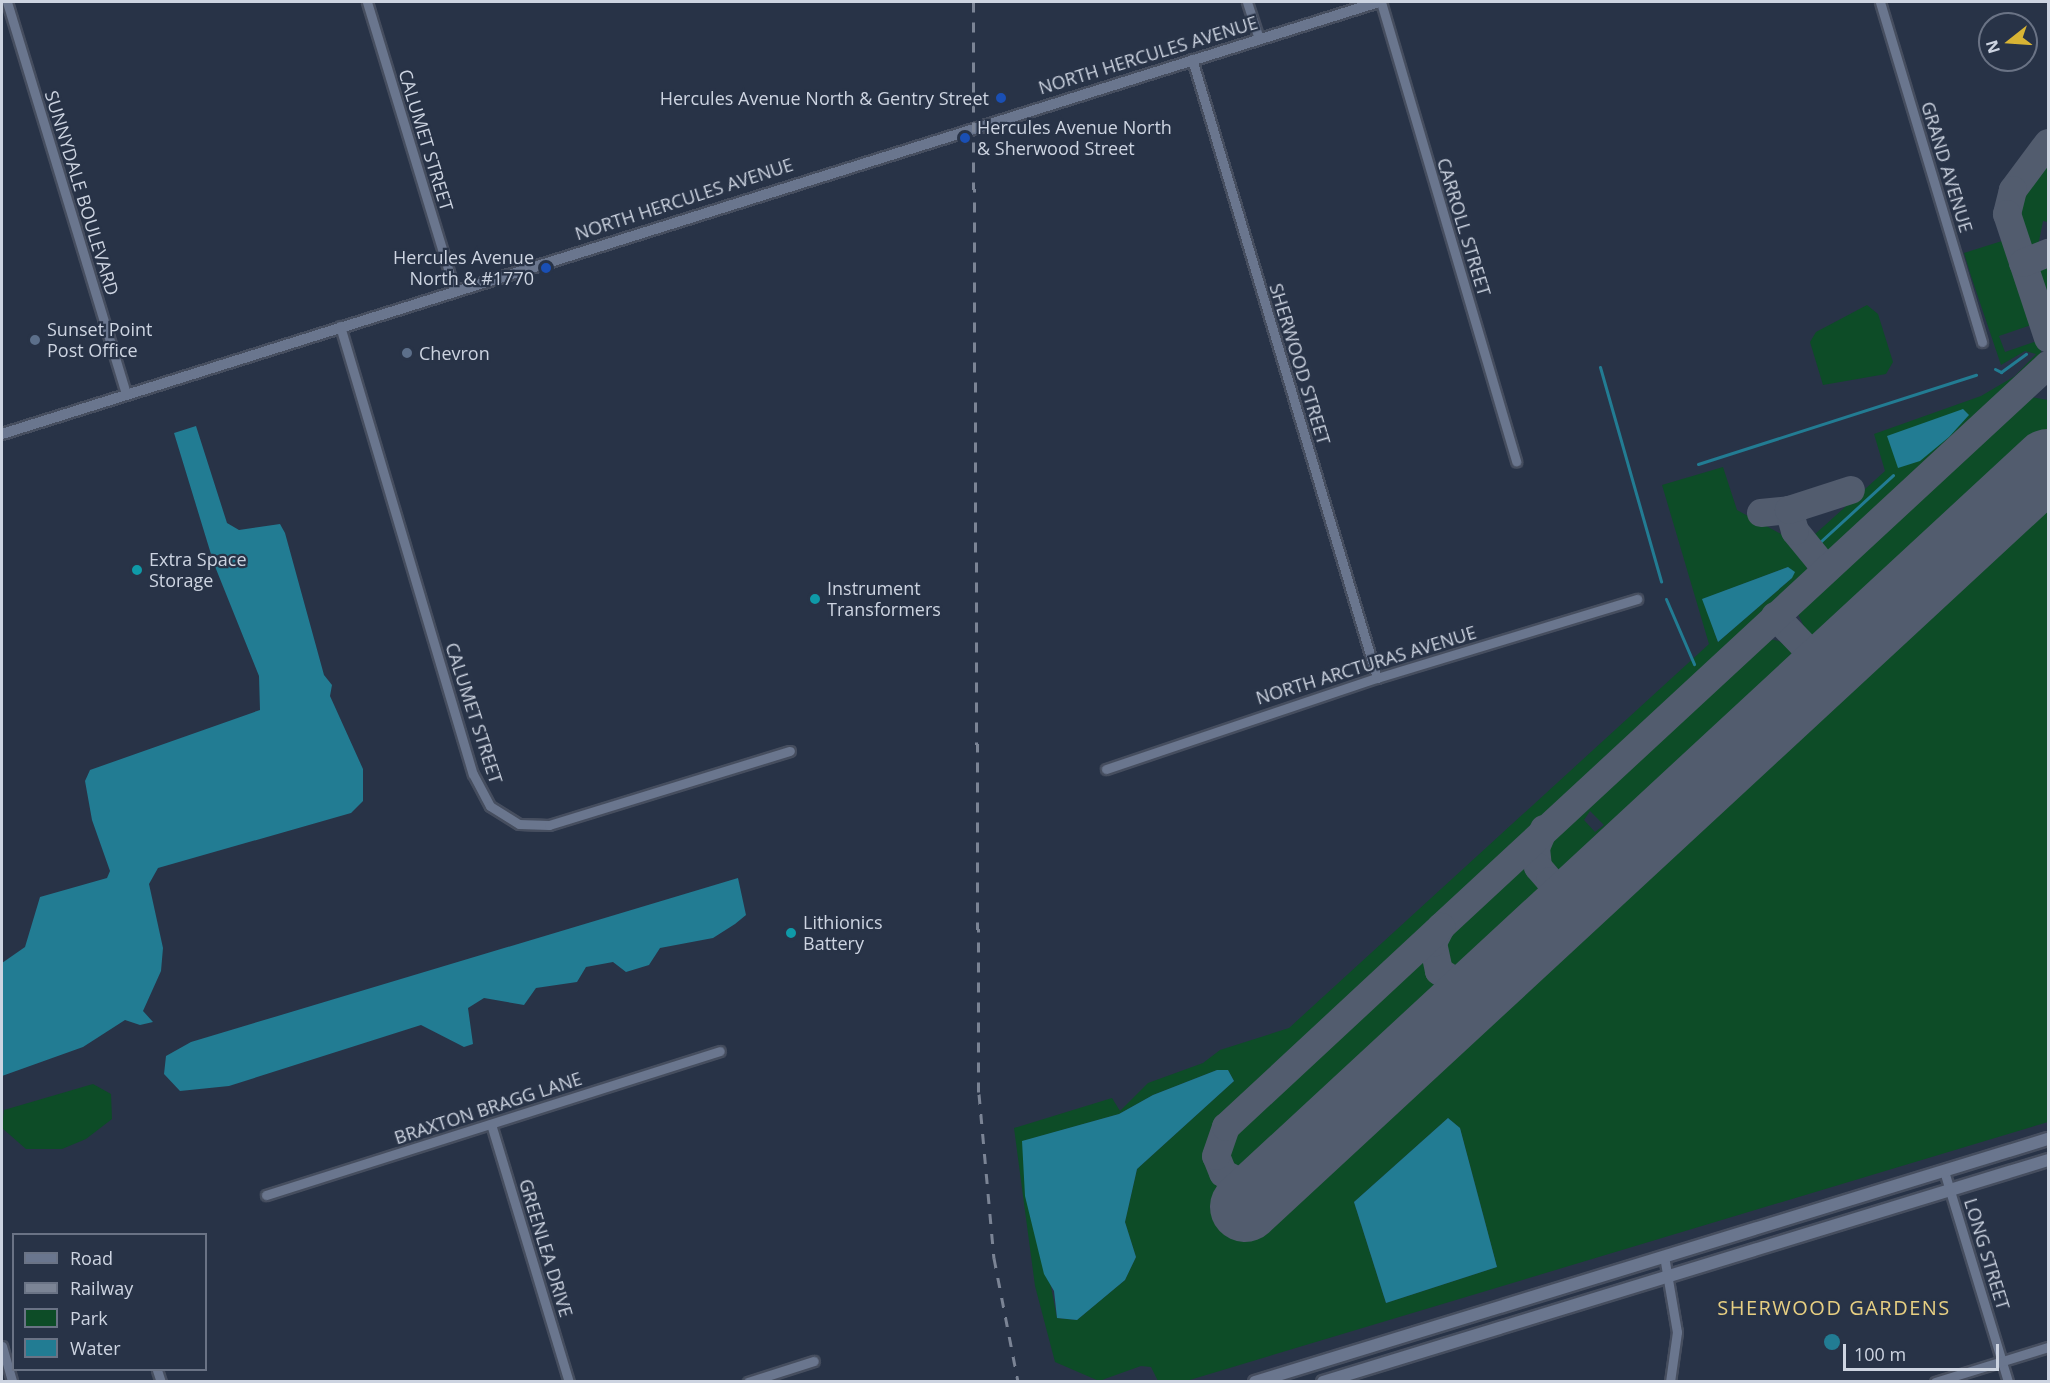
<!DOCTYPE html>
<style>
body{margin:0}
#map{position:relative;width:2050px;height:1383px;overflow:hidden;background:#283347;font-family:"Open Sans",sans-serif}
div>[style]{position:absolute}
.green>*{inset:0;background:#0d4c27}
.water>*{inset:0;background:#227c93}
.round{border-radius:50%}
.stream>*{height:3px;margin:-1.5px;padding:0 1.5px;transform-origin:1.5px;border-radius:1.5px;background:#227c93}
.taxiway>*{height:28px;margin:-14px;padding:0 14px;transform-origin:14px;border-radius:14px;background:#525c6e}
.runway>*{height:70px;margin:-35px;padding:0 35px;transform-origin:35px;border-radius:35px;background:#525c6e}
.roads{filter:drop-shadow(2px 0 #464e5f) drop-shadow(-2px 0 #464e5f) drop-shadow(0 2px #464e5f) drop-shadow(0 -2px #464e5f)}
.minor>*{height:9px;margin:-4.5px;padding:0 4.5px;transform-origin:4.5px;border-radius:4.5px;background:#6a768e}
.tertiary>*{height:10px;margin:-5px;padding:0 5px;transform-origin:5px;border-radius:5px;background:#6a768e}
.secondary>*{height:12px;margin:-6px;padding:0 6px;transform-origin:6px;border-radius:6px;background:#6a768e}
.rail>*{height:3px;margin-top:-1.5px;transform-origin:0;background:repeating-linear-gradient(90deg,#7b8495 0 10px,transparent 0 20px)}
.dots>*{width:16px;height:16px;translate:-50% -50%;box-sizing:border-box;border:3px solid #283347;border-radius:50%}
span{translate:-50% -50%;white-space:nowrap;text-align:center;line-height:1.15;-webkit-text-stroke:4.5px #283347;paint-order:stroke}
.street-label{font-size:18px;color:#cdd4e1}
.poi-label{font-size:18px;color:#cdd4e1}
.right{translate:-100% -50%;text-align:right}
.left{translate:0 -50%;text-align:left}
.neighbourhood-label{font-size:20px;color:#e7cf82;letter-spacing:1.5px}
.frame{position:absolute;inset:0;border:3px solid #cdd4e1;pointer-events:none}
.legend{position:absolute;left:12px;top:1233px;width:195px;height:138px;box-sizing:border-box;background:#283347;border:2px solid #6a7385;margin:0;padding:8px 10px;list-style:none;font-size:18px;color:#cdd4e1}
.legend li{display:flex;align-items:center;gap:12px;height:30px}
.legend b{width:30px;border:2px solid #6a7385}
.north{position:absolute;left:1978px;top:12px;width:60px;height:60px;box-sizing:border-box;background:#283347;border:2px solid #6a7385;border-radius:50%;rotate:253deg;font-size:16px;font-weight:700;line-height:24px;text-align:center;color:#cdd4e1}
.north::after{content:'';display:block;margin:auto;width:21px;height:27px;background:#d8b434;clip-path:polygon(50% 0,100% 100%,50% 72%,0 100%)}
.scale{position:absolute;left:1843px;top:1344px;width:156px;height:27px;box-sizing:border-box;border:3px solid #cdd4e1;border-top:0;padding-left:8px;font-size:18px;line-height:21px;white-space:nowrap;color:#cdd4e1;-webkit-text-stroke:4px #283347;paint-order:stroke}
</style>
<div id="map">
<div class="green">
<div style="clip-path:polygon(2048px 151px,2048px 222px,2043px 221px,2037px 251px,2026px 256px,2014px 206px)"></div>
<div style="clip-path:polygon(2002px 241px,2013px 247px,2037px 323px,1999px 336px,2005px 352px,2043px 339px,2039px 363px,1838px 549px,1822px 552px,1813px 536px,1885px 471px,1874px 434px,1981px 396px,2015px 376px,2036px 354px,2025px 351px,2001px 365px,1971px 276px,1964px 253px)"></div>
<div style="clip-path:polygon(2048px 258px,2048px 323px,2031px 270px)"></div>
<div style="clip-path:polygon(1867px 305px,1878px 314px,1893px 362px,1886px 374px,1823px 385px,1810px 342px,1816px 332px)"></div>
<div style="clip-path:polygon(2025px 396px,2048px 400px,2048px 439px,1836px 636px,1808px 635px,1798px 614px,1800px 603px)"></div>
<div style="clip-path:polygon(evenodd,1723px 467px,1737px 510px,1781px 534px,1805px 558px,1808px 575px,1217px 1126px,1208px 1150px,1217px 1179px,1257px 1223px,2048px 489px,2048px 1122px,1183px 1382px,1158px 1381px,1151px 1367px,1141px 1366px,1099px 1381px,1055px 1362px,1035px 1286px,1014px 1128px,1112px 1098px,1120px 1111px,1148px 1083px,1203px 1063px,1220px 1050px,1289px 1028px,1709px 644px,1662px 485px,1723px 467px,1788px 567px,1792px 578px,1718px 642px,1703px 599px,1788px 567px,1723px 467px,1217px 1070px,1228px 1070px,1234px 1081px,1137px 1169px,1125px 1222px,1136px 1257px,1125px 1280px,1077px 1320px,1057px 1318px,1023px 1141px,1119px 1114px,1153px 1095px,1217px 1070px,1723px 467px,1448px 1118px,1460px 1128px,1497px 1267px,1386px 1303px,1354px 1202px,1448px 1118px)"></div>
<div style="clip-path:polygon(evenodd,1763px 638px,1779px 641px,1791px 651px,1793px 676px,1582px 870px,1563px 873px,1551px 867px,1544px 852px,1549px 835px,1763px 638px,1590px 811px,1604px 825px,1595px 832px,1584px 820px,1590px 811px)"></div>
<div style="clip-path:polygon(1525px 858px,1531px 878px,1550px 900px,1472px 972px,1449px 968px,1442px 951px,1447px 932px)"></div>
<div style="clip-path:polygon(1422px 955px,1431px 982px,1446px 997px,1253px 1175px,1245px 1178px,1231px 1172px,1223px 1157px,1229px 1134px)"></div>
<div style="clip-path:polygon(93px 1084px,111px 1094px,112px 1119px,86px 1139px,62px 1149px,26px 1149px,2px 1128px,4px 1110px)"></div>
</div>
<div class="water">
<div style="clip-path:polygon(1963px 409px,1969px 415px,1949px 437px,1920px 461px,1898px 468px,1887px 436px)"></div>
<div style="clip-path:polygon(196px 426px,227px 523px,239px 530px,280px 524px,285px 533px,324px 675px,332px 685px,330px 696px,363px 769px,363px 801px,351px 813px,158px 868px,149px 884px,163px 948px,161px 971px,143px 1011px,153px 1022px,140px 1025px,125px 1020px,83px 1047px,2px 1076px,2px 963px,25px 947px,40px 897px,107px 878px,110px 871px,92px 820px,85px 781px,90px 770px,260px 710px,259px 676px,214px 564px,174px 433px)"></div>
<div style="clip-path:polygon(1788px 567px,1795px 572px,1792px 578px,1718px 642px,1702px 599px)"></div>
<div style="clip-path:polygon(738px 878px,746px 915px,735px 924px,713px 938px,660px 948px,649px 965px,626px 972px,613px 962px,586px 967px,577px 982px,536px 988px,524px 1005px,484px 998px,468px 1008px,473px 1044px,464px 1047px,421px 1025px,229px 1086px,180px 1091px,164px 1074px,166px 1056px,191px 1042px)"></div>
<div style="clip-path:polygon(1217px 1070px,1228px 1070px,1234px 1081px,1137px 1169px,1125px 1222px,1136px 1257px,1125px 1280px,1077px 1320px,1057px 1318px,1054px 1291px,1044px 1274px,1025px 1196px,1022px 1141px,1119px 1114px,1153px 1095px)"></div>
<div style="clip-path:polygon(1448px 1118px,1460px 1128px,1497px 1267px,1386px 1303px,1354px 1202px)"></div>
<div class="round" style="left:1824px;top:1334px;width:16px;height:16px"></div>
</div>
<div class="stream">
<div style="left:1600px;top:367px;width:223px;rotate:74.1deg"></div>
<div style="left:1995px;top:369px;width:7px;rotate:27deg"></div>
<div style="left:2001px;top:372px;width:31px;rotate:-36deg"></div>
<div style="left:1698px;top:464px;width:292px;rotate:-17.8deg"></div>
<div style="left:1820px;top:542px;width:99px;rotate:-42.5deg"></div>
<div style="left:1666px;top:599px;width:71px;rotate:66.7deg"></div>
</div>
<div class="taxiway">
<div style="left:2048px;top:143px;width:59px;rotate:126.7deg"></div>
<div style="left:2013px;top:190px;width:25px;rotate:104deg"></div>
<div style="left:2007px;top:214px;width:131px;rotate:71.7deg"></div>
<div style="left:2023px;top:263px;width:27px;rotate:-22deg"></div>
<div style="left:1761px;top:513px;width:28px;rotate:-6deg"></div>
<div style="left:1826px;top:569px;width:49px;rotate:-129.2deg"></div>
<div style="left:1795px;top:531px;width:22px;rotate:-106deg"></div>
<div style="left:1789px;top:510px;width:65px;rotate:-17.9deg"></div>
<div style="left:1775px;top:616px;width:75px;rotate:46.1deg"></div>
<div style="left:1544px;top:829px;width:21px;rotate:113deg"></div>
<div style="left:1536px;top:848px;width:19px;rotate:84deg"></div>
<div style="left:1538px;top:867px;width:18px;rotate:49deg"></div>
<div style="left:1550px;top:881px;width:14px;rotate:30deg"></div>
<div style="left:1562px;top:888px;width:34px;rotate:-8deg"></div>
<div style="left:1487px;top:983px;width:26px;rotate:176deg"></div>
<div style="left:1461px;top:985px;width:26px;rotate:-148deg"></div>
<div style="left:1439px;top:971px;width:29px;rotate:-102deg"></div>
<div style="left:1433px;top:943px;width:18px;rotate:-63deg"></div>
<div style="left:1441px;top:927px;width:827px;rotate:-42.8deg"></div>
<div style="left:1273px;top:1181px;width:24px;rotate:165deg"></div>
<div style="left:1250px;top:1187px;width:30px;rotate:-153deg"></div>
<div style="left:1223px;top:1173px;width:18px;rotate:-112deg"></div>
<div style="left:1216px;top:1156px;width:31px;rotate:-71deg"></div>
<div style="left:1226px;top:1127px;width:294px;rotate:-42.9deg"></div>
</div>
<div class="runway">
<div style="left:1245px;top:1207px;width:1094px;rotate:-42.78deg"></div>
</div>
<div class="roads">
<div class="minor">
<div style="left:7px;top:2px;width:410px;rotate:73.1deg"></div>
<div style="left:367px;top:2px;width:300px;rotate:73.1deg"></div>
<div style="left:1247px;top:2px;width:38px;rotate:72deg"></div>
<div style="left:1381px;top:2px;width:479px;rotate:73.6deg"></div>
<div style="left:1880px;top:2px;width:355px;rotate:73.3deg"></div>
<div style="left:1192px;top:59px;width:646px;rotate:73.36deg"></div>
<div style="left:340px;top:326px;width:467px;rotate:73.5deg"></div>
<div style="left:473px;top:774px;width:36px;rotate:62deg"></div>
<div style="left:490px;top:806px;width:34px;rotate:32deg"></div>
<div style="left:519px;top:824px;width:30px;rotate:2deg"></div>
<div style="left:549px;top:825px;width:252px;rotate:-17.1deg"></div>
<div style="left:1106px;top:769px;width:286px;rotate:-18.6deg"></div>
<div style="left:1377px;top:678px;width:272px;rotate:-16.9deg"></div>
<div style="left:491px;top:1124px;width:270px;rotate:73.2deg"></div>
<div style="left:1944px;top:1171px;width:220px;rotate:73.1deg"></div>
<div style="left:266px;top:1195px;width:476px;rotate:-17.6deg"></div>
<div style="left:1664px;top:1256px;width:77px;rotate:80.3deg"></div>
<div style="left:1677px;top:1332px;width:50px;rotate:98deg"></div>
<div style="left:2px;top:1346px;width:37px;rotate:74deg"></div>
<div style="left:157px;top:1370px;width:13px;rotate:72deg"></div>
<div style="left:748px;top:1382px;width:69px;rotate:-17.7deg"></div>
<div style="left:1935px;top:1382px;width:118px;rotate:-17.2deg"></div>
</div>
<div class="tertiary">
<div style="left:2px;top:434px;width:1443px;rotate:-17.42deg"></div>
</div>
<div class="secondary">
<div style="left:1255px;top:1382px;width:829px;rotate:-17.04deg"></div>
<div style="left:1323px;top:1382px;width:758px;rotate:-17.02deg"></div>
</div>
</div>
<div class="rail">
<div style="left:973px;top:2px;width:1092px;rotate:89.69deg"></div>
<div style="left:979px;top:1094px;width:165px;rotate:84.8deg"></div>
<div style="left:994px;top:1258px;width:126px;rotate:79deg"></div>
</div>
<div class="dots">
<div style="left:1001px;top:98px;background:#1a4fb4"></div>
<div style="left:965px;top:138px;background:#1a4fb4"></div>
<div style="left:546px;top:268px;background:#1a4fb4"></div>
<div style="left:35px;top:340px;background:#5c6f8a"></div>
<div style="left:407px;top:353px;background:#5c6f8a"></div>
<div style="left:137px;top:570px;background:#0f9aa8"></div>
<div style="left:815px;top:599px;background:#0f9aa8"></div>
<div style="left:791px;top:933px;background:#0f9aa8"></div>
</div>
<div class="street-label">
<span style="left:1148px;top:55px;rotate:-17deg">NORTH HERCULES AVENUE</span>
<span style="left:426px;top:140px;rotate:73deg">CALUMET STREET</span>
<span style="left:1947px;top:167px;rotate:73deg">GRAND AVENUE</span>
<span style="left:82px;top:193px;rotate:73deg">SUNNYDALE BOULEVARD</span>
<span style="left:684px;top:199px;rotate:-18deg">NORTH HERCULES AVENUE</span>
<span style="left:1464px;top:227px;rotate:73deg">CARROLL STREET</span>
<span style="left:1300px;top:364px;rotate:73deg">SHERWOOD STREET</span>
<span style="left:1366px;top:665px;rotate:-17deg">NORTH ARCTURAS AVENUE</span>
<span style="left:474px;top:713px;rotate:72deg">CALUMET STREET</span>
<span style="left:488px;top:1108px;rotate:-18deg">BRAXTON BRAGG LANE</span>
<span style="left:546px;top:1248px;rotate:73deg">GREENLEA DRIVE</span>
<span style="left:1987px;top:1254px;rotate:73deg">LONG STREET</span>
</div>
<div class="poi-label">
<span class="right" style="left:989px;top:98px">Hercules Avenue North &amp; Gentry Street</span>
<span class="left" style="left:977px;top:138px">Hercules Avenue North<br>&amp; Sherwood Street</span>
<span class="right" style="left:534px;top:268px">Hercules Avenue<br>North &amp; #1770</span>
<span class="left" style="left:47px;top:340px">Sunset Point<br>Post Office</span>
<span class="left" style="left:419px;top:353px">Chevron</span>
<span class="left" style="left:149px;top:570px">Extra Space<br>Storage</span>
<span class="left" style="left:827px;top:599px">Instrument<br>Transformers</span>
<span class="left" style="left:803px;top:933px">Lithionics<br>Battery</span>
</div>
<div class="neighbourhood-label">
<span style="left:1834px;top:1307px">SHERWOOD GARDENS</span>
</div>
<div class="frame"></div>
<ul class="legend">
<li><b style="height:8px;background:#6a768e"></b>Road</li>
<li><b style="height:8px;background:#7b8495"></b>Railway</li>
<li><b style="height:16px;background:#0d4c27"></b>Park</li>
<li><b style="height:16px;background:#227c93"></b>Water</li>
</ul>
<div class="north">N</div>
<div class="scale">100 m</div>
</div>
